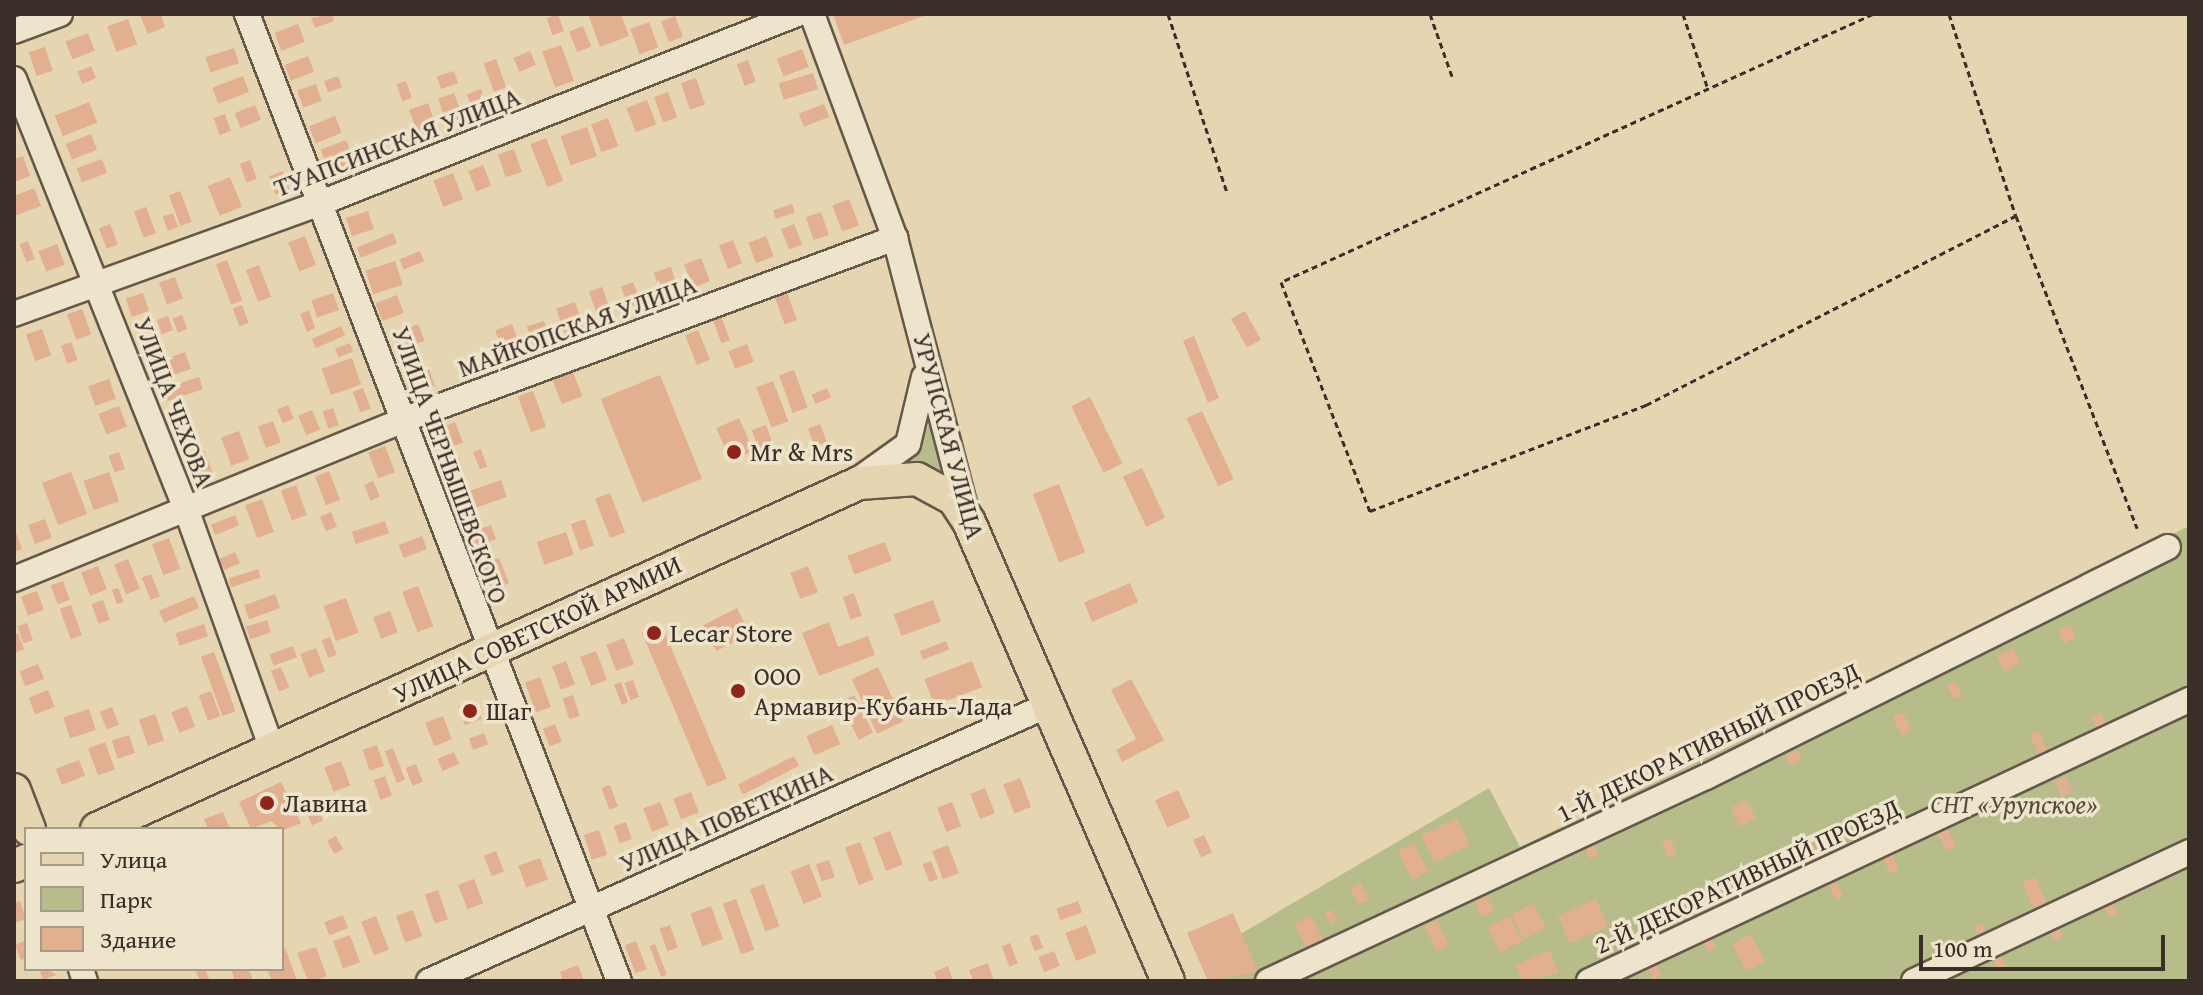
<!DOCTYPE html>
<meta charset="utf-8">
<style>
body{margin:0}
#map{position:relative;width:2203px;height:995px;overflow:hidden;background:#e5d5b1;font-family:"Gentium Book Plus",serif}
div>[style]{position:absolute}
.green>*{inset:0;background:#b6bd8a}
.building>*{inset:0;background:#e2af90;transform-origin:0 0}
.path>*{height:3px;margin-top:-1.5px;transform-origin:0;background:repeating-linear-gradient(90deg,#3a2e29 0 6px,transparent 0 10px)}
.roads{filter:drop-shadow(2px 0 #65584b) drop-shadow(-2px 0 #65584b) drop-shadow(0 2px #65584b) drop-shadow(0 -2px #65584b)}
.minor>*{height:24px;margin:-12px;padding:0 12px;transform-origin:12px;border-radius:12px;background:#eee4cc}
.major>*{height:32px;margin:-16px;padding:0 16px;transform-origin:16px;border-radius:16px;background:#e5d5b1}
.dots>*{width:22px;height:22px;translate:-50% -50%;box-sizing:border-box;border:4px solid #eee4cc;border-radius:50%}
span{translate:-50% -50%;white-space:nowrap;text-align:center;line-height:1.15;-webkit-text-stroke:7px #eee4cc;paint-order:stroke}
.street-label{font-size:26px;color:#3a2e29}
.poi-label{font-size:26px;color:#3a2e29}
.left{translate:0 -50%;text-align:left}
.park-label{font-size:26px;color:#534b3c;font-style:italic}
.frame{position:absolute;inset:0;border:16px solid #3a2e29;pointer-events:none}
.legend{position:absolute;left:24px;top:827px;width:260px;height:144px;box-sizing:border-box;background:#eee4cc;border:2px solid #a69b8b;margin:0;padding:10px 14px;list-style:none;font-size:24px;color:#3a2e29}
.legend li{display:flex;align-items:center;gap:16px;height:40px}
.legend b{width:40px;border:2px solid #a69b8b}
.scale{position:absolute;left:1919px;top:935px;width:246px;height:36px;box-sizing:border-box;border:4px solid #3a2e29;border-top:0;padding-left:10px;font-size:24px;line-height:28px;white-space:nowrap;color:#3a2e29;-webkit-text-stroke:6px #eee4cc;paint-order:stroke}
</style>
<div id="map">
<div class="green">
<div style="clip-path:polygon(932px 416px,945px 478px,898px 465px,922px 442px)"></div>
<div style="clip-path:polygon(2189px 526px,2189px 981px,1220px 981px,1208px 953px,1489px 788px,1520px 847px)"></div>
</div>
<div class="building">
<div style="clip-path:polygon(161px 14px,165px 27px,148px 34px,140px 15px)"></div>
<div style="clip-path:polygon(332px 14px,334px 21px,315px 28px,311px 18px)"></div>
<div style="left:558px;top:14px;width:18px;height:12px;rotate:71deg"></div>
<div style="clip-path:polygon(588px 14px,621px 14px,629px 36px,600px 47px)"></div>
<div style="clip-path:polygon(833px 14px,929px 14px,844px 45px)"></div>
<div style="left:675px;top:16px;width:22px;height:15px;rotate:69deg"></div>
<div style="left:128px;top:19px;width:27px;height:22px;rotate:70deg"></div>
<div style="left:649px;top:22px;width:27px;height:20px;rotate:70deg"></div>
<div style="left:298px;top:24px;width:19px;height:25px;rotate:69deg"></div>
<div style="left:583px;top:26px;width:22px;height:15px;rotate:68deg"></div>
<div style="left:88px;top:33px;width:19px;height:24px;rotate:69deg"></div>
<div style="left:561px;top:45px;width:38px;height:20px;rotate:70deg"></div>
<div style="left:45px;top:47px;width:25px;height:17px;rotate:72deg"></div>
<div style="left:234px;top:48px;width:16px;height:30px;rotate:72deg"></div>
<div style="left:802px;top:49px;width:19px;height:27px;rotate:69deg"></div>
<div style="left:530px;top:51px;width:15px;height:18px;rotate:67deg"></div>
<div style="left:308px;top:56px;width:17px;height:25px;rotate:69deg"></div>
<div style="left:496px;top:59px;width:30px;height:13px;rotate:70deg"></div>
<div style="left:748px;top:60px;width:23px;height:12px;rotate:70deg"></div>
<div style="left:91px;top:66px;width:13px;height:15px;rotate:67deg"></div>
<div style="left:454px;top:71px;width:13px;height:18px;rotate:72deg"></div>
<div style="left:813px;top:73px;width:17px;height:36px;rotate:73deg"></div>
<div style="left:243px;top:76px;width:17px;height:33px;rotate:69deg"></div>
<div style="left:338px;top:76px;width:12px;height:15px;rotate:70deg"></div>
<div style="left:696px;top:78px;width:28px;height:16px;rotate:71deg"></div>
<div style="left:406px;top:81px;width:18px;height:10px;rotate:71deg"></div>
<div style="left:316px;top:84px;width:18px;height:20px;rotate:71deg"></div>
<div style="left:481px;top:89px;width:26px;height:15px;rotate:69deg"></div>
<div style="left:668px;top:92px;width:27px;height:15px;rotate:70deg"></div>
<div style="left:454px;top:93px;width:30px;height:17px;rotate:70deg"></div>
<div style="left:647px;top:100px;width:26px;height:22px;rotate:69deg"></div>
<div style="left:89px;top:102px;width:22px;height:37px;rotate:68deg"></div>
<div style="left:428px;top:103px;width:32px;height:20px;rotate:70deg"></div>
<div style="left:824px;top:104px;width:14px;height:27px;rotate:69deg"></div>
<div style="left:255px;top:105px;width:16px;height:22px;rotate:68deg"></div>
<div style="left:225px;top:114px;width:18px;height:12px;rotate:71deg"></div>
<div style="left:335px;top:116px;width:18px;height:28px;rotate:68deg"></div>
<div style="left:608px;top:118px;width:30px;height:18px;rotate:70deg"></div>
<div style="left:587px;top:127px;width:31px;height:28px;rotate:71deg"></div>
<div style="left:91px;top:134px;width:17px;height:27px;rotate:69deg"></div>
<div style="left:546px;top:138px;width:46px;height:17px;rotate:68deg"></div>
<div style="left:346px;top:140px;width:26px;height:27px;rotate:69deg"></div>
<div style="left:514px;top:149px;width:24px;height:17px;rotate:71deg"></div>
<div style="clip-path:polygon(23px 156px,30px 176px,14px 182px,14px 159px)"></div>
<div style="left:102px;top:159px;width:15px;height:27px;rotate:70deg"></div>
<div style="left:250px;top:160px;width:20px;height:11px;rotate:70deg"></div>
<div style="left:483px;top:165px;width:22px;height:16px;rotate:68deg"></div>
<div style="left:283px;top:171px;width:20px;height:15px;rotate:70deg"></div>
<div style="left:453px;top:173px;width:28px;height:21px;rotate:69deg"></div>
<div style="left:230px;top:177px;width:32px;height:24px;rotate:68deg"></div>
<div style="clip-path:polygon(34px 188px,41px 206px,14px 216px,14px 196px)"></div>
<div style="left:180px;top:191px;width:33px;height:12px;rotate:69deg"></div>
<div style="left:849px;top:199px;width:28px;height:18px;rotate:69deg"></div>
<div style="left:792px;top:204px;width:9px;height:20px;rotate:72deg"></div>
<div style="left:146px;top:207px;width:28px;height:13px;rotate:69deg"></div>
<div style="left:368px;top:211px;width:19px;height:23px;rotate:72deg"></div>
<div style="left:821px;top:212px;width:24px;height:16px;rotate:71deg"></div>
<div style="left:173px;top:213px;width:15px;height:11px;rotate:70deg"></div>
<div style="left:110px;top:224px;width:22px;height:12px;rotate:69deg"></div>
<div style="left:794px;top:224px;width:22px;height:14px;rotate:68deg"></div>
<div style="left:393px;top:233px;width:11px;height:39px;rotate:68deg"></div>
<div style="left:305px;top:236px;width:31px;height:18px;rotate:69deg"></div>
<div style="left:766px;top:236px;width:22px;height:19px;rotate:69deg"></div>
<div style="left:733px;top:240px;width:25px;height:15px;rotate:69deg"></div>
<div style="left:28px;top:241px;width:19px;height:9px;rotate:69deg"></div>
<div style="left:57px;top:244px;width:22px;height:20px;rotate:69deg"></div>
<div style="left:420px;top:251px;width:11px;height:22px;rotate:68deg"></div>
<div style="left:701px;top:258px;width:25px;height:18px;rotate:69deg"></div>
<div style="left:227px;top:260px;width:43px;height:12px;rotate:69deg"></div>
<div style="left:395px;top:261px;width:25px;height:31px;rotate:72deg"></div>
<div style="left:259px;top:265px;width:34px;height:14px;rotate:69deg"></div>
<div style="left:671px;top:267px;width:25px;height:18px;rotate:72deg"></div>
<div style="left:175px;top:277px;width:23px;height:17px;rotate:70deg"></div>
<div style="left:633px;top:282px;width:26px;height:13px;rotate:69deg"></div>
<div style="left:602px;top:287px;width:30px;height:14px;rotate:70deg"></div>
<div style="left:786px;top:290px;width:32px;height:13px;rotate:70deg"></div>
<div style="left:143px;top:293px;width:19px;height:18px;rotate:72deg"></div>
<div style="left:333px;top:293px;width:18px;height:23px;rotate:71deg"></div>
<div style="left:397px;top:295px;width:19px;height:23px;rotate:69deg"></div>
<div style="left:575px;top:302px;width:28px;height:20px;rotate:71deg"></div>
<div style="left:242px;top:305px;width:19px;height:10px;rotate:69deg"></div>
<div style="left:82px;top:309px;width:27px;height:16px;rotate:70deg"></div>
<div style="clip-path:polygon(309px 310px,315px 328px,307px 332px,300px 314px)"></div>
<div style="left:1245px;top:311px;width:33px;height:16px;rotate:61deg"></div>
<div style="left:720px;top:313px;width:29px;height:9px;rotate:70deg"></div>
<div style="left:182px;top:315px;width:15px;height:10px;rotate:70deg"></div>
<div style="left:168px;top:316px;width:15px;height:12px;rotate:70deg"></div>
<div style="left:544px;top:321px;width:22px;height:18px;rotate:72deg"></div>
<div style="left:418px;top:324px;width:18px;height:27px;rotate:68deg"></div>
<div style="left:512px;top:324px;width:31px;height:18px;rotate:69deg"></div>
<div style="left:341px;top:326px;width:10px;height:32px;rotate:66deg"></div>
<div style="left:42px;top:329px;width:28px;height:17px;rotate:71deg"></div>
<div style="left:698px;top:330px;width:32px;height:14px;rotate:68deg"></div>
<div style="left:1194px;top:336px;width:67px;height:12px;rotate:68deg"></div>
<div style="left:71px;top:342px;width:19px;height:11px;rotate:69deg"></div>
<div style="left:350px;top:343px;width:9px;height:16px;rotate:69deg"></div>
<div style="left:747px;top:344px;width:19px;height:20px;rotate:69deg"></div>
<div style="left:185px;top:352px;width:18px;height:39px;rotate:71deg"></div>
<div style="left:352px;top:358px;width:28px;height:32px;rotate:71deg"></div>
<div style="left:429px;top:369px;width:18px;height:26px;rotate:71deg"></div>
<div style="left:794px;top:370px;width:40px;height:16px;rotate:70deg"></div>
<div style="left:573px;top:372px;width:26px;height:22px;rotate:69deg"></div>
<div style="left:660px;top:375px;width:112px;height:64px;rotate:68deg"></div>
<div style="left:199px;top:377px;width:13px;height:40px;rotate:72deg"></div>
<div style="left:109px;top:379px;width:21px;height:22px;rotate:71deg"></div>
<div style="left:773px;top:381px;width:43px;height:18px;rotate:69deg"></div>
<div style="left:363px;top:388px;width:22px;height:11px;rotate:69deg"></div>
<div style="left:827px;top:388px;width:10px;height:17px;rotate:66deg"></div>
<div style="left:533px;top:391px;width:38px;height:16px;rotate:70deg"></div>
<div style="left:1090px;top:397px;width:74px;height:21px;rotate:64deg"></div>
<div style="left:288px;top:405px;width:15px;height:12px;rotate:67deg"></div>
<div style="left:119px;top:406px;width:22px;height:22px;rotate:69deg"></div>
<div style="left:333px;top:408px;width:18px;height:11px;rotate:71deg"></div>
<div style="left:312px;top:410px;width:21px;height:15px;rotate:67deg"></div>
<div style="left:1202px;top:411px;width:75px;height:17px;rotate:65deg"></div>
<div style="left:739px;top:418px;width:36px;height:25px;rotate:66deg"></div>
<div style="left:273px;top:421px;width:23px;height:16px;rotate:70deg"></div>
<div style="left:455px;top:422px;width:22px;height:30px;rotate:69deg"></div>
<div style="left:820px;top:424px;width:19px;height:13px;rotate:69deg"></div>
<div style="left:766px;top:425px;width:32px;height:15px;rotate:70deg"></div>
<div style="left:239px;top:431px;width:30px;height:19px;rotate:70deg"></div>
<div style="left:385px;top:446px;width:28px;height:18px;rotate:69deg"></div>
<div style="clip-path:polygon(481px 449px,487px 467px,480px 469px,473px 452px)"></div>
<div style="left:204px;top:450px;width:25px;height:18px;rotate:69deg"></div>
<div style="left:119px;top:452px;width:18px;height:11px;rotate:71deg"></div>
<div style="left:459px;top:457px;width:21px;height:21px;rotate:71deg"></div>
<div style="left:1142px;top:468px;width:55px;height:21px;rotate:65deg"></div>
<div style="left:329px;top:471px;width:31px;height:15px;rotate:69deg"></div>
<div style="left:71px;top:472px;width:45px;height:31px;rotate:69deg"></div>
<div style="left:109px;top:472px;width:31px;height:27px;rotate:71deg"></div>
<div style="left:501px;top:480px;width:18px;height:53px;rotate:71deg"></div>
<div style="left:373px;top:481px;width:17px;height:10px;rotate:66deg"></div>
<div style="left:1059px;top:484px;width:73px;height:28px;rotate:69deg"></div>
<div style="left:296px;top:485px;width:32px;height:16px;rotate:70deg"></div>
<div style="left:610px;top:493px;width:42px;height:16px;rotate:69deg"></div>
<div style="left:262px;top:499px;width:35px;height:18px;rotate:70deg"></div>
<div style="left:331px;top:512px;width:16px;height:12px;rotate:68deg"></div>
<div style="left:235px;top:515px;width:11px;height:26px;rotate:68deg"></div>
<div style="left:45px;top:519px;width:20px;height:18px;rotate:70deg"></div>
<div style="left:585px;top:519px;width:28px;height:15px;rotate:71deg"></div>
<div style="left:385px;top:521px;width:13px;height:35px;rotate:72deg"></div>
<div style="left:491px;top:525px;width:15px;height:24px;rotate:70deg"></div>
<div style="clip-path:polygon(14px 527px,22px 549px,14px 552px)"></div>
<div style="left:566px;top:532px;width:24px;height:31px;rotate:71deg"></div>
<div style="left:422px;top:536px;width:14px;height:25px;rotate:69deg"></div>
<div style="left:169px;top:538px;width:33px;height:18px;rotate:70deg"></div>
<div style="left:885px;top:542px;width:20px;height:40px;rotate:70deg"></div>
<div style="left:235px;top:552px;width:12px;height:17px;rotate:66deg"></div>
<div style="left:499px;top:558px;width:27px;height:19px;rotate:68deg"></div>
<div style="left:128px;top:559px;width:32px;height:15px;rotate:68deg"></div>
<div style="left:98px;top:566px;width:25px;height:18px;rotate:69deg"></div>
<div style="left:808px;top:566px;width:28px;height:19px;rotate:69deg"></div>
<div style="left:258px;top:569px;width:9px;height:31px;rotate:72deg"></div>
<div style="left:151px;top:574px;width:24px;height:10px;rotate:68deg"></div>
<div style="left:63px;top:581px;width:20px;height:13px;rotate:70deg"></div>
<div style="left:1130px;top:583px;width:21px;height:50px;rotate:67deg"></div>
<div style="left:418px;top:586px;width:43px;height:17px;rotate:69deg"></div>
<div style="clip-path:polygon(118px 588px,124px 602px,117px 604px,112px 590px)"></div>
<div style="left:37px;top:591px;width:20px;height:17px;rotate:70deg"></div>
<div style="left:854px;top:593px;width:24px;height:12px;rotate:71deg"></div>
<div style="left:275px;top:594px;width:15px;height:33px;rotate:70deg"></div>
<div style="left:194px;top:596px;width:13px;height:38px;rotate:67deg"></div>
<div style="left:346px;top:598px;width:37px;height:24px;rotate:70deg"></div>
<div style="left:103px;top:600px;width:21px;height:12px;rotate:71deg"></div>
<div style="left:933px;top:600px;width:23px;height:42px;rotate:70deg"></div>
<div style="left:71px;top:605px;width:32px;height:12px;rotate:70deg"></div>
<div style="left:737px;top:608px;width:29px;height:38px;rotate:63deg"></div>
<div style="left:390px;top:611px;width:23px;height:18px;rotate:70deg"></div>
<div style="left:267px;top:620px;width:13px;height:22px;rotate:72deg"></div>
<div style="clip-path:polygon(829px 622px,838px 647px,868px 636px,875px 655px,819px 676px,802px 633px)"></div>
<div style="left:27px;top:623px;width:18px;height:10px;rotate:71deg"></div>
<div style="left:204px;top:624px;width:13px;height:30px;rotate:72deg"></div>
<div style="left:661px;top:624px;width:168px;height:21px;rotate:67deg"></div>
<div style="left:2070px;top:625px;width:14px;height:13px;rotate:65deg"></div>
<div style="clip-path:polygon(18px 633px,24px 649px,14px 653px,14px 635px)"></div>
<div style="left:330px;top:637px;width:19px;height:9px;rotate:69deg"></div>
<div style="left:624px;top:638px;width:28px;height:19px;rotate:69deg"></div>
<div style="left:946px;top:641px;width:9px;height:28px;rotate:69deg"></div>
<div style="left:293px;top:646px;width:12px;height:25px;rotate:70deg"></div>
<div style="left:316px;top:648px;width:25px;height:17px;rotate:69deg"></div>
<div style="left:2013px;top:648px;width:17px;height:18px;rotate:65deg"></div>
<div style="left:596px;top:651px;width:31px;height:17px;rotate:69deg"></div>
<div style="left:214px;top:652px;width:63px;height:14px;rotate:70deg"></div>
<div style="left:566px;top:661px;width:25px;height:15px;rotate:69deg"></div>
<div style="left:972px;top:661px;width:28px;height:51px;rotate:69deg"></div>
<div style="left:38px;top:664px;width:16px;height:20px;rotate:68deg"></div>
<div style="left:281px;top:667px;width:22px;height:11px;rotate:68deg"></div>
<div style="left:878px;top:667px;width:60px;height:29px;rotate:65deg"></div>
<div style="left:540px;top:677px;width:32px;height:16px;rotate:70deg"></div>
<div style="clip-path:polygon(1131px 679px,1164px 740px,1122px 762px,1116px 750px,1136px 739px,1111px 690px)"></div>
<div style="left:633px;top:680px;width:18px;height:9px;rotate:71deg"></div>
<div style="left:1955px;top:681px;width:16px;height:9px;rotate:63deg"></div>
<div style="clip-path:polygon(621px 682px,628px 702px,622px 705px,614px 685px)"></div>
<div style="left:48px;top:690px;width:18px;height:21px;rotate:68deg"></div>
<div style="left:211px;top:691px;width:27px;height:13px;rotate:70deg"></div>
<div style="left:573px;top:695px;width:22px;height:11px;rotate:72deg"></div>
<div style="left:854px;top:695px;width:42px;height:16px;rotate:63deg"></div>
<div style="left:475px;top:700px;width:20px;height:18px;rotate:70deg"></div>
<div style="left:187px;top:706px;width:22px;height:17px;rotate:68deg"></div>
<div style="left:112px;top:707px;width:19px;height:13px;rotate:69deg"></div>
<div style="left:89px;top:709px;width:22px;height:27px;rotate:72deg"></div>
<div style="left:1903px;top:712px;width:21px;height:11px;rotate:65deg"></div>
<div style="left:2101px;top:713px;width:17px;height:10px;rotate:65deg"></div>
<div style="left:155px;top:714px;width:28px;height:17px;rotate:71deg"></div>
<div style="left:443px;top:716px;width:25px;height:19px;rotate:69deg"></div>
<div style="left:555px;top:724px;width:19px;height:13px;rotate:69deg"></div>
<div style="left:832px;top:725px;width:21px;height:28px;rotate:67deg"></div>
<div style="left:2039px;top:731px;width:30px;height:10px;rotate:66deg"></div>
<div style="left:484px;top:733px;width:12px;height:16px;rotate:70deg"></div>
<div style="left:129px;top:735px;width:19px;height:18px;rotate:72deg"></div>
<div style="left:105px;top:742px;width:29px;height:18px;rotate:70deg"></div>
<div style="left:377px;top:745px;width:22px;height:15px;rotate:72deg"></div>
<div style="left:393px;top:748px;width:34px;height:9px;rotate:69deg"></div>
<div style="left:1797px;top:750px;width:11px;height:13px;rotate:63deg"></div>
<div style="left:454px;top:752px;width:13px;height:18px;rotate:67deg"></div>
<div style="left:794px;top:756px;width:11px;height:63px;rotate:63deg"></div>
<div style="left:79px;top:760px;width:17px;height:25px;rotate:69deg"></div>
<div style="left:341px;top:761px;width:26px;height:18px;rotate:69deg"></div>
<div style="left:416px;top:764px;width:19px;height:11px;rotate:69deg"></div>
<div style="left:385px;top:776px;width:21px;height:12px;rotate:71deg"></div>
<div style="left:2066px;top:776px;width:17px;height:13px;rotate:66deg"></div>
<div style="left:1020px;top:778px;width:31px;height:18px;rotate:69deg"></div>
<div style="clip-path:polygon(281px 782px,301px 823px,282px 831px,271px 821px,251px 829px,239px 802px)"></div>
<div style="left:610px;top:785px;width:23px;height:9px;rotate:70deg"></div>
<div style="left:985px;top:788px;width:27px;height:16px;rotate:68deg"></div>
<div style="left:1178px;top:790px;width:30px;height:25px;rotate:66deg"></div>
<div style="left:691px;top:792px;width:22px;height:19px;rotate:69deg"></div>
<div style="left:1747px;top:800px;width:21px;height:18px;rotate:65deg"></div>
<div style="left:2008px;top:801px;width:12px;height:13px;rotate:66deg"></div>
<div style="left:315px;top:802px;width:20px;height:12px;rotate:66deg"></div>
<div style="left:660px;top:802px;width:25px;height:18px;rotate:69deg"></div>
<div style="left:952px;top:802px;width:26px;height:16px;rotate:69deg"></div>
<div style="clip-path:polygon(223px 812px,230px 829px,208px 829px,204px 819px)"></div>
<div style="left:1457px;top:818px;width:30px;height:40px;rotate:64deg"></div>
<div style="left:626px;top:822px;width:18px;height:13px;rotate:71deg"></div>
<div style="left:1948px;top:829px;width:19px;height:11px;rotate:65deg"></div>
<div style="left:599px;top:830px;width:26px;height:16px;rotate:72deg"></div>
<div style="left:890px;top:831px;width:36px;height:18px;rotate:69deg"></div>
<div style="left:1204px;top:835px;width:19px;height:12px;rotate:65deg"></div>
<div style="left:336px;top:836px;width:15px;height:10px;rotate:62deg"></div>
<div style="left:1670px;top:838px;width:17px;height:9px;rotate:66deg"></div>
<div style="left:860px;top:842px;width:40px;height:16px;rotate:70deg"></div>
<div style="left:1414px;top:843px;width:32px;height:18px;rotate:64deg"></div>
<div style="left:1593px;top:843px;width:13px;height:10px;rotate:63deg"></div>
<div style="left:1818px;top:843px;width:17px;height:10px;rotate:66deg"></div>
<div style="left:948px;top:845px;width:30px;height:17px;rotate:69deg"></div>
<div style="left:496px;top:851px;width:22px;height:13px;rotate:69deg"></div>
<div style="left:1892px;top:854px;width:17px;height:10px;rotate:66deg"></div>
<div style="left:540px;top:858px;width:23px;height:23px;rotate:70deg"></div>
<div style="left:829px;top:860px;width:18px;height:14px;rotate:71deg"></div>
<div style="left:931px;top:861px;width:19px;height:9px;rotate:69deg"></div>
<div style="left:809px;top:864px;width:35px;height:20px;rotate:68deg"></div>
<div style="left:2035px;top:877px;width:32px;height:14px;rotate:66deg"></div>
<div style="left:474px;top:879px;width:26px;height:17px;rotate:69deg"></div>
<div style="left:1836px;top:882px;width:16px;height:8px;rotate:63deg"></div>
<div style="left:1361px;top:883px;width:19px;height:12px;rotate:65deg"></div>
<div style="left:764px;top:884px;width:45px;height:15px;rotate:70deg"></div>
<div style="left:438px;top:890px;width:31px;height:14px;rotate:71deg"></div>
<div style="left:1487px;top:896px;width:17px;height:14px;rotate:65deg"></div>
<div style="left:736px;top:899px;width:54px;height:14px;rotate:70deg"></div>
<div style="left:1596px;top:899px;width:30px;height:42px;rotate:66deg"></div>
<div style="clip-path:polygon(20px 901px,26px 919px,14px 923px,14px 903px)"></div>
<div style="left:1078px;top:901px;width:12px;height:23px;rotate:70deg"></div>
<div style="left:2112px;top:901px;width:14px;height:10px;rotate:65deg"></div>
<div style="left:1534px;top:903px;width:28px;height:25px;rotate:64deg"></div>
<div style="left:711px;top:906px;width:35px;height:22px;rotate:70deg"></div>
<div style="left:1332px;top:909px;width:13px;height:8px;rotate:63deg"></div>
<div style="left:413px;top:910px;width:28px;height:18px;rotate:71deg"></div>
<div style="clip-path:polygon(1233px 913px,1258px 972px,1208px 981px,1187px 933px)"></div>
<div style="left:343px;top:915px;width:14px;height:20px;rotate:69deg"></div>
<div style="left:1311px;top:915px;width:27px;height:19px;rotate:63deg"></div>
<div style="left:376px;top:916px;width:36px;height:16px;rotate:69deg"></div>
<div style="left:1510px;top:916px;width:28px;height:25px;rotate:64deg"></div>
<div style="left:1437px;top:920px;width:28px;height:14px;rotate:64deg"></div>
<div style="left:1983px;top:923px;width:12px;height:10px;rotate:66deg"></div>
<div style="left:670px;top:925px;width:24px;height:11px;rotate:71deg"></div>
<div style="left:1086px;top:925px;width:30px;height:22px;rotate:69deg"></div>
<div style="left:2057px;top:925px;width:13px;height:9px;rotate:63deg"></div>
<div style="left:1038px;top:934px;width:15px;height:9px;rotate:70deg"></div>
<div style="left:1751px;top:934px;width:31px;height:21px;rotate:63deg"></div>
<div style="left:350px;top:935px;width:29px;height:18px;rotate:70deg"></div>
<div style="left:1711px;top:938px;width:11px;height:9px;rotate:63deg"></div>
<div style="clip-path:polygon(26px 940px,26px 958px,21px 960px,15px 945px)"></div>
<div style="left:636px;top:941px;width:30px;height:12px;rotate:69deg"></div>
<div style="left:1010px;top:943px;width:22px;height:9px;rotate:69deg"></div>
<div style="left:655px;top:944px;width:33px;height:6px;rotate:69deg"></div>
<div style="clip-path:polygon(285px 947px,297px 981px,272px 981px,267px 969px,282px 969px)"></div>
<div style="clip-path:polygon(316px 947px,327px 977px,308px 981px,297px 953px)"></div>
<div style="clip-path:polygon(1549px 950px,1559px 973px,1523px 981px,1516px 965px)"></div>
<div style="left:1054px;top:951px;width:16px;height:17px;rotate:68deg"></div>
<div style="left:1999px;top:952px;width:15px;height:9px;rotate:62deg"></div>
<div style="clip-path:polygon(988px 963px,994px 981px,973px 981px,969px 970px)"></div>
<div style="left:1656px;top:963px;width:14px;height:9px;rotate:65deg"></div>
<div style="clip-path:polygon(578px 965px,584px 981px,563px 981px,560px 972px)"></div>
<div style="clip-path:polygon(948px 966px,953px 981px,937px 981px,934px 972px)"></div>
<div style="clip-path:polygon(48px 969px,56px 975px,43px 980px,40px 972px)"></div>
<div style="clip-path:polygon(195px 969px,205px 969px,210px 981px,200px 981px)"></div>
<div style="clip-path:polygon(231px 969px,249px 969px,253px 981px,235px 981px)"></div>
</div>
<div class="path">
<div style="left:1168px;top:14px;width:188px;rotate:71.7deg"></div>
<div style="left:1430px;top:14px;width:66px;rotate:70.5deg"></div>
<div style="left:1683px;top:14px;width:76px;rotate:71.6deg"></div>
<div style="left:1873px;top:14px;width:650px;rotate:155.64deg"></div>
<div style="left:1281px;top:282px;width:246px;rotate:68.8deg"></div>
<div style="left:1370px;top:511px;width:296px;rotate:-21deg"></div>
<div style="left:1646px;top:405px;width:415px;rotate:-27.1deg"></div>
<div style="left:1949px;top:14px;width:213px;rotate:71.7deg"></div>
<div style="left:2016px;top:216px;width:335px;rotate:68.8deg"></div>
</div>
<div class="roads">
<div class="minor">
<div style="left:247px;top:14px;width:1036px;rotate:68.96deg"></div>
<div style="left:812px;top:14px;width:239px;rotate:69.7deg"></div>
<div style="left:895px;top:238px;width:286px;rotate:75.4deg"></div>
<div style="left:14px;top:31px;width:49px;rotate:-20.3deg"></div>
<div style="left:14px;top:79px;width:460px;rotate:68.2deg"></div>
<div style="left:185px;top:506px;width:258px;rotate:70.3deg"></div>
<div style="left:14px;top:314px;width:329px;rotate:-19.9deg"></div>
<div style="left:323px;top:202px;width:510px;rotate:-21.63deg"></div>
<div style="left:855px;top:482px;width:65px;rotate:-35.6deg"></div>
<div style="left:908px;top:444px;width:69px;rotate:-76.6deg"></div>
<div style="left:14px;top:579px;width:420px;rotate:-22.2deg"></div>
<div style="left:403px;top:420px;width:525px;rotate:-20.3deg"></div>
<div style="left:81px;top:969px;width:13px;rotate:72deg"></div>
<div style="left:429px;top:981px;width:676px;rotate:-24.02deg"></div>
<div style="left:1268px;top:981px;width:483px;rotate:-25deg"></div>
<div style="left:1706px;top:777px;width:516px;rotate:-26.47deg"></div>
<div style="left:1589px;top:981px;width:663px;rotate:-25.1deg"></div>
<div style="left:1914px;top:981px;width:304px;rotate:-25.1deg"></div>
</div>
<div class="major">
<div style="left:14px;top:790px;width:42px;rotate:69deg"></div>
<div style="left:97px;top:829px;width:837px;rotate:-24.42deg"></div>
<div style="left:859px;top:483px;width:58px;rotate:-3.9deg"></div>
<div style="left:917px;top:479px;width:42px;rotate:28.4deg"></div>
<div style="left:954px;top:499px;width:27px;rotate:57deg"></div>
<div style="left:969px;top:522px;width:500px;rotate:66.56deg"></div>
<div style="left:14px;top:866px;width:13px;rotate:-23deg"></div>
</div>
</div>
<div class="dots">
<div style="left:734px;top:452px;background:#8f2418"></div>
<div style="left:654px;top:633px;background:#8f2418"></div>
<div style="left:738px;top:691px;background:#8f2418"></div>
<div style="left:470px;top:711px;background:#8f2418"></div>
<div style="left:267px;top:803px;background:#8f2418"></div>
</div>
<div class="street-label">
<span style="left:397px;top:142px;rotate:-21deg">ТУАПСИНСКАЯ УЛИЦА</span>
<span style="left:577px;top:326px;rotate:-20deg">МАЙКОПСКАЯ УЛИЦА</span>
<span style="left:174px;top:402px;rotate:69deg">УЛИЦА ЧЕХОВА</span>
<span style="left:949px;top:436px;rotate:75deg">УРУПСКАЯ УЛИЦА</span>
<span style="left:450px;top:465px;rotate:70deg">УЛИЦА ЧЕРНЫШЕВСКОГО</span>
<span style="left:537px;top:629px;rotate:-25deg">УЛИЦА СОВЕТСКОЙ АРМИИ</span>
<span style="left:1708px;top:742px;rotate:-26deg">1-Й ДЕКОРАТИВНЫЙ ПРОЕЗД</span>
<span style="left:726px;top:818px;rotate:-24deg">УЛИЦА ПОВЕТКИНА</span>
<span style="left:1747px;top:876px;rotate:-25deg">2-Й ДЕКОРАТИВНЫЙ ПРОЕЗД</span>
</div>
<div class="poi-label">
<span class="left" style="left:750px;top:452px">Mr &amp; Mrs</span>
<span class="left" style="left:670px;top:633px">Lecar Store</span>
<span class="left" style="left:754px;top:691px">ООО<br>Армавир-Кубань-Лада</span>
<span class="left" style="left:486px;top:711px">Шаг</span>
<span class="left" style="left:283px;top:803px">Лавина</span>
</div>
<div class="park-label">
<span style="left:2014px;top:804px">СНТ «Урупское»</span>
</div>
<div class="frame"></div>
<ul class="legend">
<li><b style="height:10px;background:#e5d5b1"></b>Улица</li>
<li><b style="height:22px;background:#b6bd8a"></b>Парк</li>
<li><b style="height:22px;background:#e2af90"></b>Здание</li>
</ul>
<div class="scale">100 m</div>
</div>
